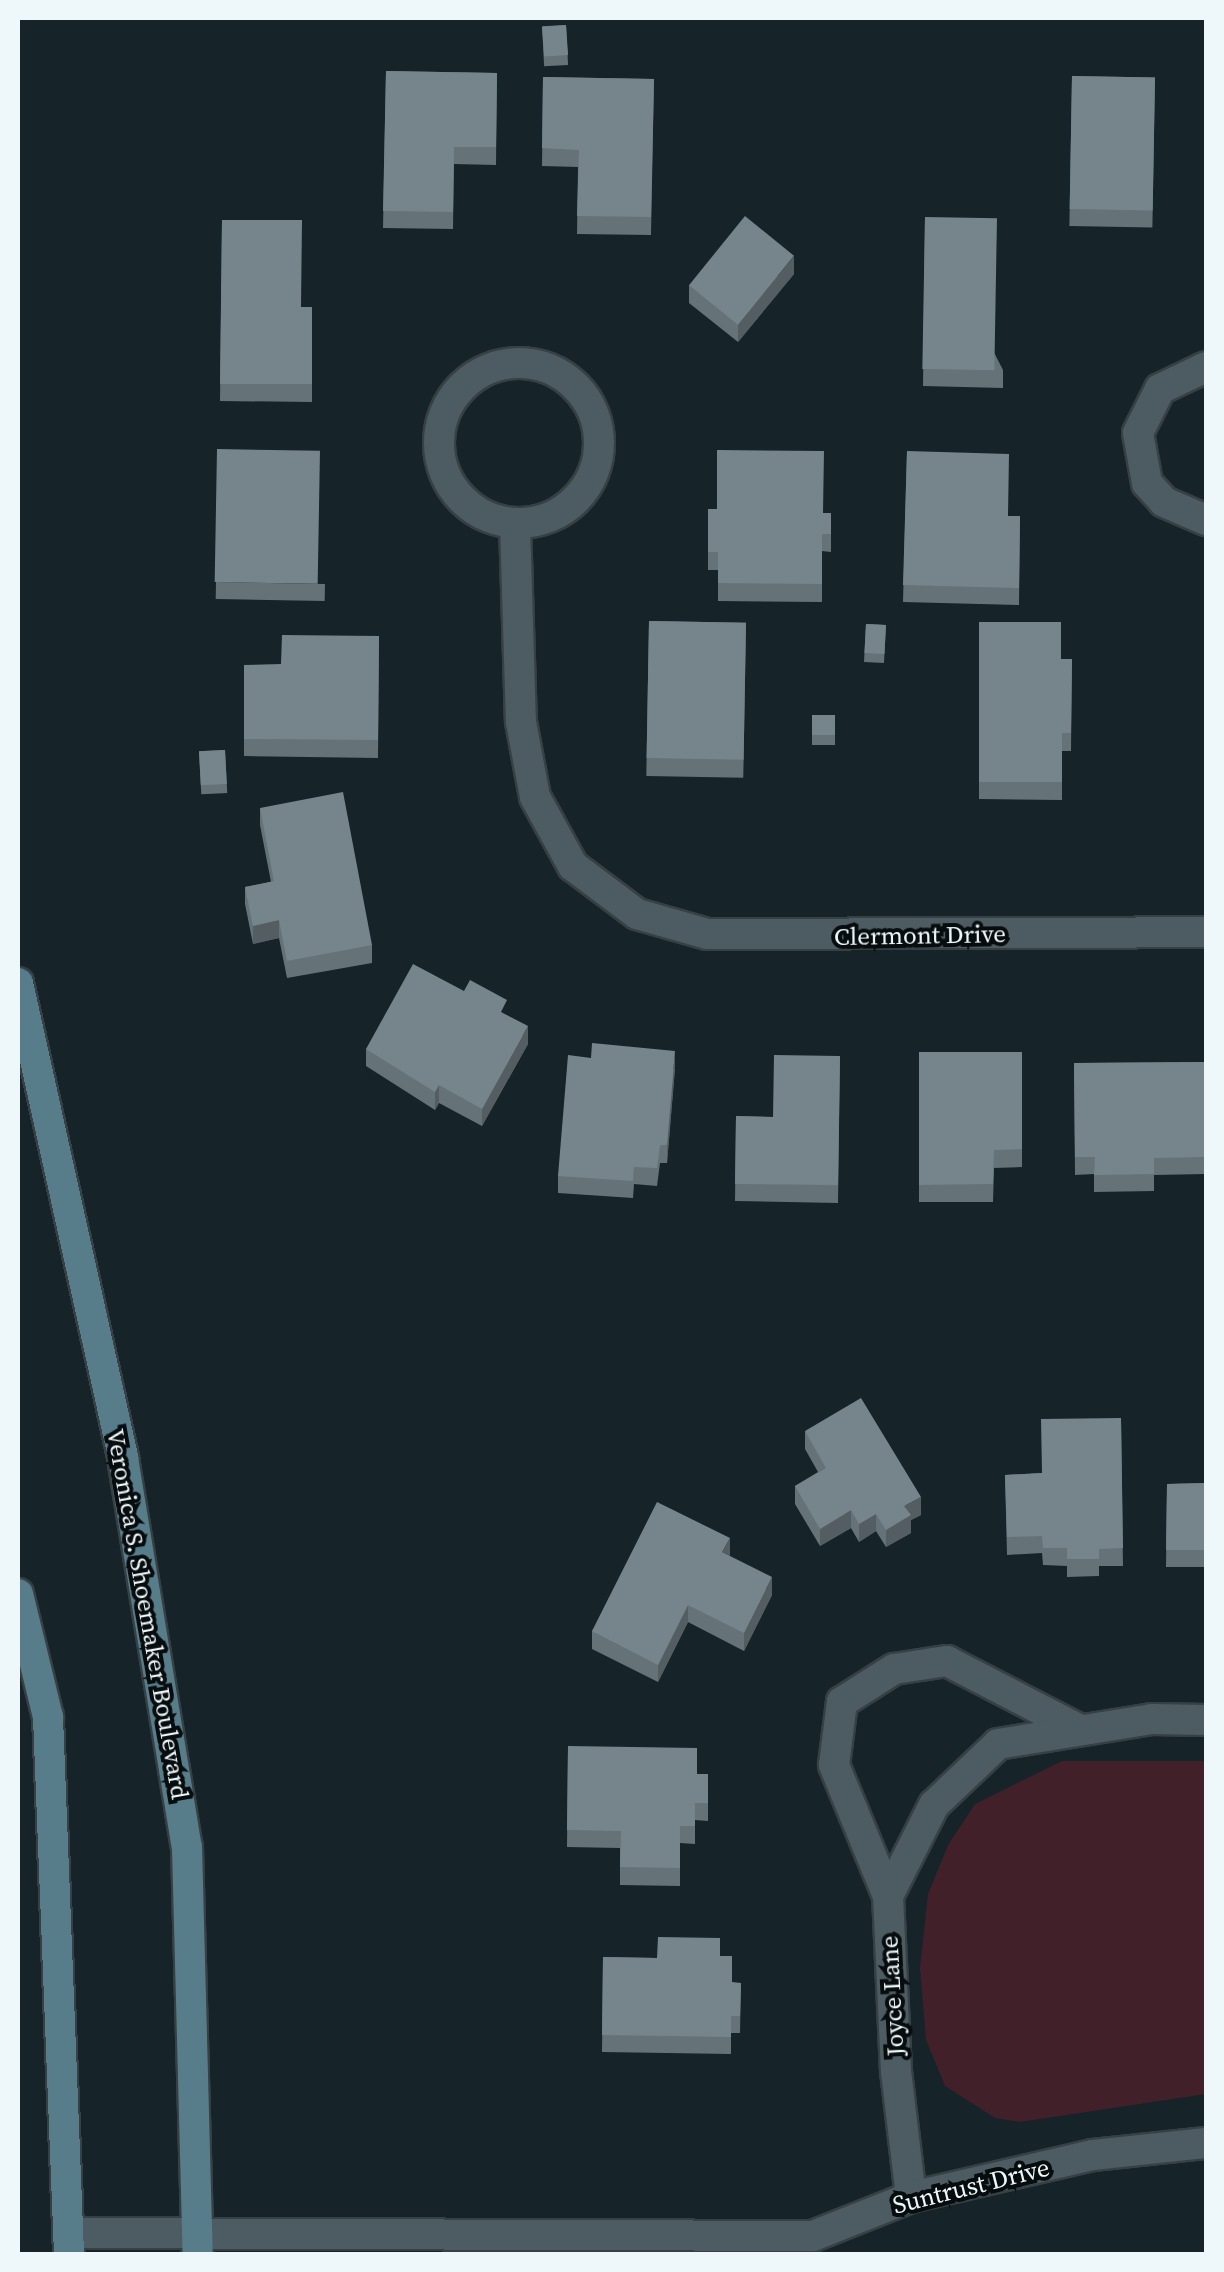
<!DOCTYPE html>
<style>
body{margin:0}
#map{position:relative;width:1224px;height:2272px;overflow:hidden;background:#162328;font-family:"Source Serif 4",serif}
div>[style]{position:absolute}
.green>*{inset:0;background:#412029}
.roads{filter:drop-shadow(2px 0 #374044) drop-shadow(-2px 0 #374044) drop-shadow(0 2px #374044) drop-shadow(0 -2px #374044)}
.street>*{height:30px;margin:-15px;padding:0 15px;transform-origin:15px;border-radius:15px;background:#4d5c62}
.street>.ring{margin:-15px;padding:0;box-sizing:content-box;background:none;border:30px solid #4d5c62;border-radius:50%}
.secondary>*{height:30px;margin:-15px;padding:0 15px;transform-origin:15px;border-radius:15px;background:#587d8a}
.wall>*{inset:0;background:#657278;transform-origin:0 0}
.shaded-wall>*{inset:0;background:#535d62}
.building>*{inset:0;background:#76858c;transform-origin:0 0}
span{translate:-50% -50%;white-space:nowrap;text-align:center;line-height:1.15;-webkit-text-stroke:8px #070c0e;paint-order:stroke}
.street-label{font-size:25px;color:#eef7fa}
.frame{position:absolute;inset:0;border:20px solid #eef7fa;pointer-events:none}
</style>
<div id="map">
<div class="green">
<div style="clip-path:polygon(1062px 1761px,1206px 1761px,1206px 2094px,1020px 2122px,995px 2118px,945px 2086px,926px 2040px,920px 1968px,928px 1894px,948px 1845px,975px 1804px)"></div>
</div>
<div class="roads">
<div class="street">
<div class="ring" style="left:439px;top:363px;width:130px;height:130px"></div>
<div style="left:1206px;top:367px;width:51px;rotate:154.4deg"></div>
<div style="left:1160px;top:389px;width:49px;rotate:116.6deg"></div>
<div style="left:1138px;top:433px;width:51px;rotate:79.8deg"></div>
<div style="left:1147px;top:483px;width:25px;rotate:48deg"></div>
<div style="left:1164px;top:502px;width:46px;rotate:23.2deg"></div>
<div style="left:515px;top:523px;width:199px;rotate:88.3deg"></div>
<div style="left:521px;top:722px;width:76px;rotate:79.4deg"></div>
<div style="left:535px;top:797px;width:79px;rotate:61.2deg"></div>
<div style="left:573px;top:866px;width:80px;rotate:36.9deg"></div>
<div style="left:637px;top:914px;width:73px;rotate:15.9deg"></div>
<div style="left:707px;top:934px;width:499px;rotate:-0.2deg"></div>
<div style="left:888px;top:1896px;width:142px;rotate:-112.4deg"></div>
<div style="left:834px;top:1765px;width:64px;rotate:-82.8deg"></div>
<div style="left:842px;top:1702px;width:62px;rotate:-32.4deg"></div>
<div style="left:894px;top:1669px;width:54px;rotate:-8.6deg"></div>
<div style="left:947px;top:1661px;width:148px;rotate:27.4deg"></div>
<div style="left:911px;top:2197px;width:126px;rotate:-96.8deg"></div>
<div style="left:896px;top:2072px;width:176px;rotate:-92.6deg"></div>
<div style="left:888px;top:1896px;width:102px;rotate:-63.2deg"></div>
<div style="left:934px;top:1805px;width:88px;rotate:-43.6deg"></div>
<div style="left:998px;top:1744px;width:156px;rotate:-9.2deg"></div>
<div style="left:1152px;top:1719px;width:54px;rotate:1.1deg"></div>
<div style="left:69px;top:2233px;width:744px;rotate:0.23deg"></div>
<div style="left:813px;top:2236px;width:105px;rotate:-21.7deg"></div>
<div style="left:911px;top:2197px;width:187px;rotate:-13deg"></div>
<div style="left:1093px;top:2155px;width:114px;rotate:-6.1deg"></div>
</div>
<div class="secondary">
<div style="left:18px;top:983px;width:486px;rotate:77.5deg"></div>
<div style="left:123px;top:1458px;width:394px;rotate:80.7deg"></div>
<div style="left:187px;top:1847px;width:407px;rotate:88.5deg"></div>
<div style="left:18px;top:1594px;width:127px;rotate:76.3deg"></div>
<div style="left:48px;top:1717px;width:537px;rotate:87.76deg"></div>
</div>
</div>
<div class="wall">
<div style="left:566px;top:25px;width:40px;height:24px;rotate:87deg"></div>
<div style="clip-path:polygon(386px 71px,497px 73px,496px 165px,454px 164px,453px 229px,383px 228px)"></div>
<div style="left:1072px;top:76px;width:83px;height:150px;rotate:1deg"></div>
<div style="clip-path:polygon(543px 77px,654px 79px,651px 235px,577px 234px,578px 167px,542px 166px)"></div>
<div style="clip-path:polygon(925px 217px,1003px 370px,1003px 388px,923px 386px)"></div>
<div style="clip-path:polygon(222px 220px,301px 307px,312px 307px,312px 402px,220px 401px)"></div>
<div style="clip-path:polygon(794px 274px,738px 342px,689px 303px,689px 285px)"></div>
<div style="clip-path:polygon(907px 451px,1008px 516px,1020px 516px,1019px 605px,903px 602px)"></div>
<div style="clip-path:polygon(708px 509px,823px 513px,831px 531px,831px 552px,822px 551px,822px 602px,718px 601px,718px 570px,708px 570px)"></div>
<div style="left:216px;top:582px;width:109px;height:17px;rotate:1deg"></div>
<div style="left:649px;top:621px;width:97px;height:155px;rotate:1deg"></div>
<div style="clip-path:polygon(979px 622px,1061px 659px,1072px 659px,1071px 751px,1062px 751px,1062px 800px,979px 799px)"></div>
<div style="left:866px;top:624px;width:20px;height:38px;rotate:3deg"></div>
<div style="clip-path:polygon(379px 636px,378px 758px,244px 756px,244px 739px,281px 664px)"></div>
<div style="left:835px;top:715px;width:30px;height:23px;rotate:90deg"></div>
<div style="left:225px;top:750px;width:43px;height:26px;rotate:87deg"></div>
<div style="clip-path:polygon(260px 808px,372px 945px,372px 963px,287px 978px,279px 938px,253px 944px,245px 904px,245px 887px,271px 882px,260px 825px)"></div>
<div style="clip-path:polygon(507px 1015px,528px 1044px,482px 1126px,439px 1103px,435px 1110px,366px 1066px,366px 1049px)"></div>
<div style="clip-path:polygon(919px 1052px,1022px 1052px,1022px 1167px,994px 1168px,993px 1202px,919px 1202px)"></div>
<div style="clip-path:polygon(840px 1056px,838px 1203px,735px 1201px,736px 1116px,773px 1117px)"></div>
<div style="clip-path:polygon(1206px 1062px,1206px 1174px,1154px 1175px,1154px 1191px,1094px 1192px,1094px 1174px,1075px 1175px,1074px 1063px)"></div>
<div style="clip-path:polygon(675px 1068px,667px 1163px,660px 1163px,657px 1186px,634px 1184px,633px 1198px,558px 1193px,558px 1176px)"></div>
<div style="clip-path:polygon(1121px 1418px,1123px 1566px,1099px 1566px,1099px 1576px,1067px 1577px,1067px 1566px,1043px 1565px,1042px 1553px,1007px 1555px,1005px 1475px,1042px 1473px)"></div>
<div style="clip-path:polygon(1206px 1427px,1206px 1576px,1205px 1576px,1205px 1567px,1166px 1567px,1167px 1484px,1206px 1483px)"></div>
<div style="clip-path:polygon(805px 1431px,921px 1515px,911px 1520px,911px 1533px,886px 1547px,876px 1531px,859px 1542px,851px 1528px,820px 1546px,795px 1504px,795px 1486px,818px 1472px,805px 1449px)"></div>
<div style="clip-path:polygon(729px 1556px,772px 1595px,744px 1651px,688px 1622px,658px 1682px,592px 1649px,592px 1631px)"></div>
<div style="clip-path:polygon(568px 1746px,697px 1774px,708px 1774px,708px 1821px,695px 1820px,695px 1844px,680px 1843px,680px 1886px,620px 1885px,620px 1848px,567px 1847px)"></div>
<div style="clip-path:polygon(720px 1956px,732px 1983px,741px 1983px,740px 2033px,731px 2033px,731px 2054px,602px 2052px,603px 1957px,657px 1958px)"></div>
</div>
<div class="shaded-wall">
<div style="clip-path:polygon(794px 256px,794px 274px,738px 342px,738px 324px)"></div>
<div style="clip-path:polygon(279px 920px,279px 938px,253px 944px,253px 926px)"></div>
<div style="clip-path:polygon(528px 1026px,528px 1044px,482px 1126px,482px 1109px)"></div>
<div style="clip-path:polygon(675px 1051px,675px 1068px,667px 1163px,667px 1145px)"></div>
<div style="clip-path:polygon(439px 1085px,439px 1103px,435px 1110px,435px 1092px)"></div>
<div style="clip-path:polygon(921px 1497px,921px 1515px,911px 1520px,911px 1533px,886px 1547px,886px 1530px,904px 1506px)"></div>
<div style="clip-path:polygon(851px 1510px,851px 1528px,820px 1546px,820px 1529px)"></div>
<div style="clip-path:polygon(876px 1514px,876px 1531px,859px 1542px,859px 1524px)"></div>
<div style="clip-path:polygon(730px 1538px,730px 1556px,722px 1552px)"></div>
<div style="clip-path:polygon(772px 1577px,772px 1595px,744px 1651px,744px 1633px)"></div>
<div style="clip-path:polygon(688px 1605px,688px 1622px,658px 1682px,658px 1665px)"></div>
</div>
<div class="building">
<div style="left:566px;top:25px;width:30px;height:24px;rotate:86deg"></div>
<div style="clip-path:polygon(386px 71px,497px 73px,496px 147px,454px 147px,453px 212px,383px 211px)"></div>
<div style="left:1072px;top:76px;width:83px;height:133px;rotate:1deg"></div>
<div style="clip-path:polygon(543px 77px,654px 79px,651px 217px,577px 216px,579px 150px,542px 148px)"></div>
<div style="left:745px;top:216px;width:63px;height:89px;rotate:39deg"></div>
<div style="left:925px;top:217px;width:72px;height:152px;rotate:1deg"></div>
<div style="clip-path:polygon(222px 220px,302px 220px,301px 307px,312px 307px,312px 384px,220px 384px)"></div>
<div style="left:217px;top:449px;width:103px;height:133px;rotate:1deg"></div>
<div style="clip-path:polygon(717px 450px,824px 451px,823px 513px,831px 513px,831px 534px,822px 534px,822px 584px,718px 583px,718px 552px,708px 552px,708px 509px,717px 509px)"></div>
<div style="clip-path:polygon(907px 451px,1009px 454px,1008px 516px,1020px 516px,1019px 588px,903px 585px)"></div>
<div style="left:649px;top:621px;width:97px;height:137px;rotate:1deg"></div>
<div style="clip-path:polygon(979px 622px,1061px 622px,1061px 659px,1072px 659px,1071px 733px,1062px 733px,1062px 782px,979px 782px)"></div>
<div style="left:866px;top:624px;width:20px;height:29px;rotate:3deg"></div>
<div style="clip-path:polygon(282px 635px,379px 636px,378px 740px,244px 739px,244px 665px,281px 664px)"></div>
<div style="left:835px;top:715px;width:20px;height:23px;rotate:90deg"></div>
<div style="left:225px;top:750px;width:34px;height:26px;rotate:87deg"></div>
<div style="clip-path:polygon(343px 792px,372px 945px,287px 961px,279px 920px,253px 926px,245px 887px,274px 881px,260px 808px)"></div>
<div style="clip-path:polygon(413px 964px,464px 991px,470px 980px,507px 1000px,501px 1012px,528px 1026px,482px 1109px,439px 1085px,435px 1092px,366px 1049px)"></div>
<div style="clip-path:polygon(592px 1043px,675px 1051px,667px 1145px,660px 1145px,657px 1168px,634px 1167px,633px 1181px,558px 1176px,568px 1055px,591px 1058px)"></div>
<div style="clip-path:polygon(919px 1052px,1022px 1052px,1022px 1149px,994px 1150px,993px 1184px,919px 1185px)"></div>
<div style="clip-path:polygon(774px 1055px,840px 1056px,838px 1185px,735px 1184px,736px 1116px,773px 1117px)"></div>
<div style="clip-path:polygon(1206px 1062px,1206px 1157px,1154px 1158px,1154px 1174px,1094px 1175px,1095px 1157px,1075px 1157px,1074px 1063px)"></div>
<div style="clip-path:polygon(861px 1398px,921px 1497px,904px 1506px,911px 1515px,886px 1530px,876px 1514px,859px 1524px,851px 1510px,820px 1529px,795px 1486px,826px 1468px,805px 1431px)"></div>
<div style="clip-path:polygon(1121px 1418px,1123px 1548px,1099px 1549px,1099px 1559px,1067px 1559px,1067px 1548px,1043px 1548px,1042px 1536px,1007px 1537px,1005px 1475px,1042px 1473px,1041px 1419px)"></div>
<div style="clip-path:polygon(1206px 1427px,1206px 1559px,1205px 1559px,1205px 1550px,1166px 1550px,1167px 1484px,1206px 1483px)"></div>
<div style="clip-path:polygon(657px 1502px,730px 1538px,722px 1552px,772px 1577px,744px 1633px,688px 1605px,658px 1665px,592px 1631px)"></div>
<div style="clip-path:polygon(568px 1746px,697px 1748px,697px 1774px,708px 1774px,708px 1803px,695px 1803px,695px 1826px,680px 1826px,680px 1868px,620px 1867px,621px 1831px,567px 1830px)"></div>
<div style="clip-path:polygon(658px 1937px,720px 1938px,720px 1956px,732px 1956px,732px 1982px,741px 1983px,740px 2016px,731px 2016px,731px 2037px,602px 2035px,603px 1957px,657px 1958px)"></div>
</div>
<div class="street-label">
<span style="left:920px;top:935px;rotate:-1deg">Clermont Drive</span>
<span style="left:148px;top:1614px;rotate:80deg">Veronica S. Shoemaker Boulevard</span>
<span style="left:892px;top:1996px;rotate:-93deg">Joyce Lane</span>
<span style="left:971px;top:2186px;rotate:-14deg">Suntrust Drive</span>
</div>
<div class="frame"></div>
</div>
